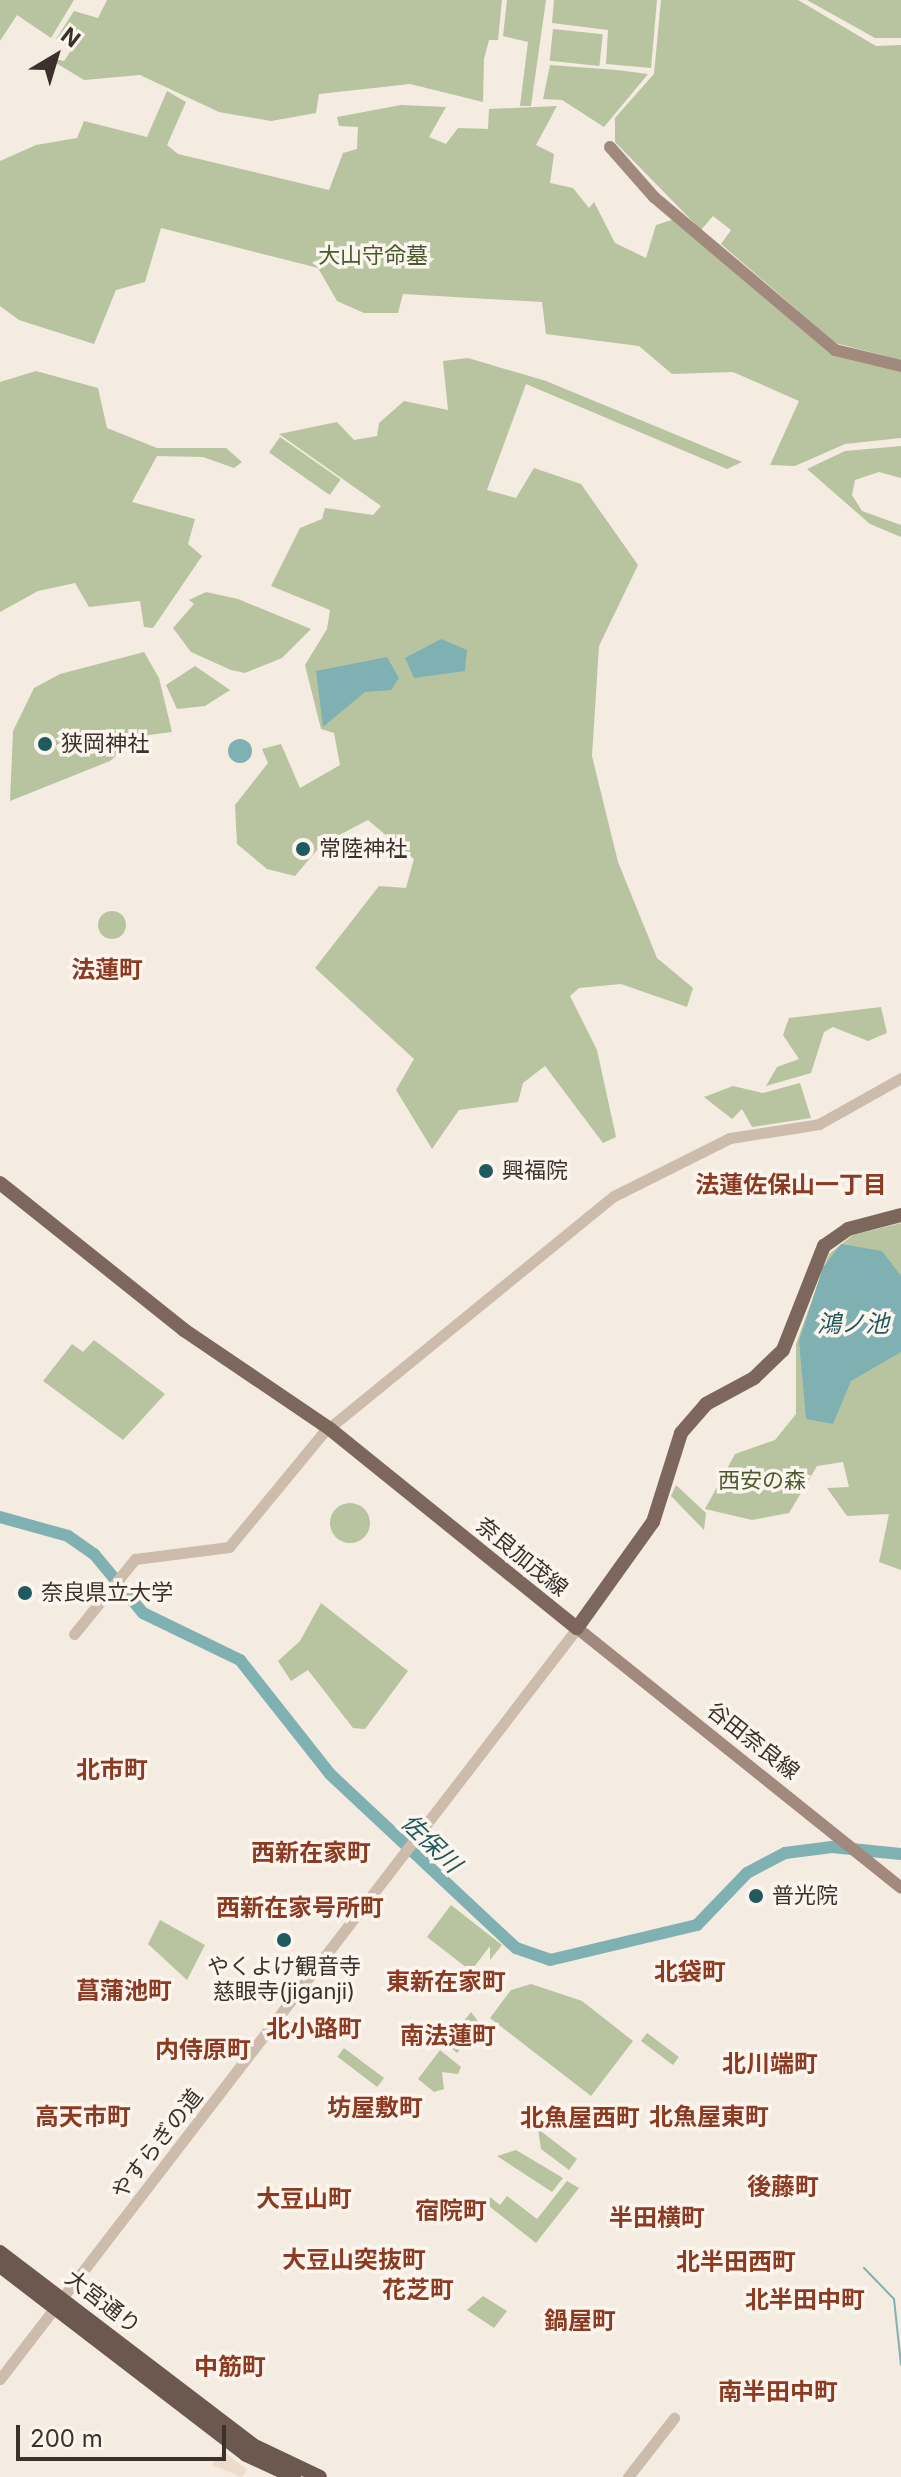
<!DOCTYPE html>
<meta charset="utf-8">
<style>
body{margin:0}
#map{position:relative;width:901px;height:2477px;overflow:hidden;background:#f4ebe1;font-family:Inter,"Noto Sans JP",sans-serif}
div>[style]{position:absolute}
.green>*{inset:0;background:#b8c4a0;transform-origin:0 0}
.round{border-radius:50%}
.plaza>*{inset:0;background:#ecdcc8}
.water>*{inset:0;background:#7fb0b2}
.stream>*{height:2px;margin:-1px;padding:0 1px;transform-origin:1px;border-radius:1px;background:#7fb0b2}
.river>*{height:12px;margin:-6px;padding:0 6px;transform-origin:6px;border-radius:6px;background:#7fb0b2}
.tertiary>*{height:11px;margin:-5.5px;padding:0 5.5px;transform-origin:5.5px;border-radius:5.5px;background:#cdbbac}
.secondary>*{height:12px;margin:-6px;padding:0 6px;transform-origin:6px;border-radius:6px;background:#a18a7d}
.primary>*{height:14px;margin:-7px;padding:0 7px;transform-origin:7px;border-radius:7px;background:#7d675c}
.trunk>*{height:14px;margin:-7px;padding:0 7px;transform-origin:7px;border-radius:7px;background:#6c584f}
.dots>*{width:22px;height:22px;translate:-50% -50%;box-sizing:border-box;border:4px solid #fbf5ee;border-radius:50%}
span{translate:-50% -50%;white-space:nowrap;text-align:center;line-height:1.15;-webkit-text-stroke:7px #fbf5ee;paint-order:stroke}
.park-label{font-size:22px;color:#4a5a2e}
.poi-label{font-size:22px;color:#3b302b}
.left{translate:0 -50%;text-align:left}
.street-label{font-size:22px;color:#3b302b}
.neighbourhood-label{font-size:24px;color:#8c3b22;font-weight:700}
.water-label{font-size:24px;color:#1f5a5e;font-style:italic}
.north{position:absolute;left:16px;top:16px;width:80px;height:80px;-webkit-text-stroke:6px #fbf5ee;paint-order:stroke;rotate:38deg;font-size:22px;font-weight:700;line-height:32px;text-align:center;color:#3b302b}
.north::after{content:'';display:block;margin:auto;width:28px;height:36px;background:#3b302b;clip-path:polygon(50% 0,100% 100%,50% 72%,0 100%)}
.scale{position:absolute;left:16px;top:2425px;width:210px;height:36px;box-sizing:border-box;border:4px solid #3b302b;border-top:0;padding-left:10px;font-size:24px;line-height:28px;white-space:nowrap;color:#3b302b;-webkit-text-stroke:6px #fbf5ee;paint-order:stroke}
</style>
<div id="map">
<div class="green">
<div style="clip-path:polygon(0 0,74px 0,51px 38px,17px 15px,0 41px)"></div>
<div style="clip-path:polygon(107px 0,502px 0,498px 40px,489px 40px,484px 59px,483px 102px,410px 84px,319px 94px,316px 113px,271px 121px,219px 112px,140px 75px,84px 80px,46px 57px,64px 61px,72px 49px,56px 39px,74px 11px,98px 18px)"></div>
<div style="clip-path:polygon(507px 0,546px 0,531px 106px,520px 106px,528px 42px,503px 36px)"></div>
<div style="clip-path:polygon(554px 0,657px 0,651px 68px,606px 64px,608px 30px,552px 23px)"></div>
<div style="clip-path:polygon(661px 0,798px 0,876px 46px,901px 45px,901px 360px,835px 343px,721px 244px,731px 230px,713px 216px,701px 230px,615px 142px,615px 118px,654px 74px)"></div>
<div style="clip-path:polygon(807px 0,901px 0,901px 38px,875px 38px)"></div>
<div style="left:553px;top:29px;width:50px;height:32px;rotate:6deg"></div>
<div style="clip-path:polygon(550px 65px,617px 70px,648px 74px,604px 127px,562px 100px,543px 99px)"></div>
<div style="clip-path:polygon(167px 91px,186px 102px,167px 145px,178px 154px,329px 190px,343px 153px,357px 149px,358px 127px,339px 126px,337px 117px,401px 105px,446px 107px,429px 137px,446px 144px,458px 128px,488px 129px,489px 109px,557px 106px,536px 145px,554px 154px,550px 183px,573px 188px,589px 208px,594px 202px,615px 243px,646px 258px,656px 225px,675px 219px,834px 353px,901px 370px,901px 438px,845px 444px,795px 466px,770px 465px,799px 401px,733px 372px,672px 374px,639px 346px,546px 334px,542px 302px,403px 294px,398px 313px,364px 313px,337px 301px,318px 268px,161px 228px,145px 282px,116px 290px,94px 344px,19px 320px,0 306px,0 161px,36px 145px,77px 138px,84px 121px,147px 137px)"></div>
<div style="clip-path:polygon(468px 358px,546px 381px,742px 462px,727px 469px,526px 384px,487px 490px,516px 498px,534px 468px,581px 484px,638px 565px,599px 646px,592px 756px,618px 862px,657px 958px,693px 988px,687px 1007px,621px 984px,579px 988px,570px 996px,597px 1050px,616px 1137px,603px 1143px,545px 1066px,523px 1083px,518px 1102px,459px 1110px,432px 1149px,396px 1090px,414px 1059px,315px 968px,379px 886px,406px 888px,414px 859px,368px 820px,322px 844px,295px 876px,267px 869px,237px 844px,235px 805px,268px 763px,262px 749px,281px 744px,300px 788px,340px 765px,334px 733px,321px 729px,305px 665px,327px 629px,330px 610px,271px 586px,300px 528px,322px 519px,325px 508px,373px 515px,381px 506px,279px 434px,337px 422px,354px 440px,377px 436px,379px 423px,404px 401px,448px 410px,443px 361px)"></div>
<div style="clip-path:polygon(36px 371px,98px 388px,107px 428px,157px 448px,226px 448px,242px 462px,234px 468px,203px 457px,157px 456px,132px 502px,195px 519px,188px 544px,202px 556px,153px 628px,144px 627px,140px 601px,89px 607px,75px 583px,38px 591px,0 612px,0 382px)"></div>
<div style="left:280px;top:437px;width:74px;height:19px;rotate:35deg"></div>
<div style="clip-path:polygon(901px 446px,901px 478px,879px 472px,855px 480px,852px 495px,862px 511px,901px 525px,901px 537px,870px 524px,807px 469px,845px 451px)"></div>
<div style="clip-path:polygon(206px 592px,238px 599px,311px 629px,282px 658px,245px 673px,231px 670px,191px 652px,173px 628px,194px 604px,189px 600px)"></div>
<div style="clip-path:polygon(144px 652px,159px 678px,172px 732px,141px 736px,110px 761px,10px 801px,13px 731px,34px 688px,60px 674px)"></div>
<div style="clip-path:polygon(195px 666px,230px 690px,205px 706px,177px 709px,166px 685px)"></div>
<div class="round" style="left:98px;top:911px;width:28px;height:28px"></div>
<div style="clip-path:polygon(881px 1007px,887px 1033px,868px 1041px,833px 1027px,824px 1032px,811px 1073px,766px 1086px,777px 1067px,799px 1059px,783px 1035px,789px 1018px)"></div>
<div style="clip-path:polygon(800px 1083px,811px 1118px,752px 1127px,742px 1109px,732px 1119px,704px 1097px,733px 1086px,763px 1093px)"></div>
<div style="clip-path:polygon(901px 1223px,901px 1570px,879px 1562px,889px 1514px,847px 1516px,827px 1488px,849px 1487px,843px 1462px,817px 1466px,789px 1513px,752px 1520px,705px 1509px,735px 1454px,775px 1440px,796px 1414px,796px 1344px,829px 1254px,853px 1235px)"></div>
<div style="clip-path:polygon(94px 1340px,165px 1394px,123px 1440px,43px 1381px,72px 1344px,83px 1352px)"></div>
<div style="clip-path:polygon(676px 1485px,706px 1513px,704px 1530px,671px 1496px)"></div>
<div class="round" style="left:330px;top:1503px;width:40px;height:40px"></div>
<div style="clip-path:polygon(321px 1603px,408px 1671px,365px 1729px,353px 1728px,308px 1670px,291px 1681px,278px 1661px,300px 1641px)"></div>
<div style="clip-path:polygon(451px 1905px,502px 1945px,490px 1960px,490px 1946px,471px 1971px,427px 1937px)"></div>
<div style="clip-path:polygon(160px 1920px,205px 1945px,187px 1980px,148px 1944px)"></div>
<div style="clip-path:polygon(531px 1984px,582px 2001px,633px 2041px,591px 2096px,490px 2018px,511px 1990px)"></div>
<div style="clip-path:polygon(471px 2012px,487px 2033px,482px 2040px,473px 2033px,457px 2053px,446px 2043px)"></div>
<div style="left:647px;top:2033px;width:40px;height:10px;rotate:37deg"></div>
<div style="left:344px;top:2048px;width:50px;height:11px;rotate:37deg"></div>
<div style="clip-path:polygon(440px 2050px,461px 2067px,458px 2074px,442px 2072px,444px 2089px,434px 2092px,418px 2079px)"></div>
<div style="clip-path:polygon(538px 2129px,577px 2159px,569px 2170px,541px 2149px)"></div>
<div style="clip-path:polygon(516px 2150px,563px 2178px,552px 2192px,497px 2156px)"></div>
<div style="clip-path:polygon(567px 2181px,579px 2188px,536px 2243px,485px 2203px,490px 2197px,500px 2205px,507px 2196px,537px 2219px)"></div>
<div style="clip-path:polygon(483px 2296px,507px 2311px,494px 2328px,467px 2310px)"></div>
</div>
<div class="plaza">
<div style="clip-path:polygon(223px 2451px,247px 2470px,242px 2477px,212px 2465px)"></div>
</div>
<div class="water">
<div style="clip-path:polygon(441px 639px,467px 650px,465px 671px,414px 678px,405px 658px)"></div>
<div style="clip-path:polygon(387px 657px,399px 678px,391px 690px,365px 692px,323px 727px,316px 671px)"></div>
<div class="round" style="left:228px;top:739px;width:24px;height:24px"></div>
<div style="clip-path:polygon(841px 1244px,882px 1251px,901px 1276px,901px 1352px,851px 1381px,833px 1424px,806px 1419px,799px 1341px,823px 1267px)"></div>
</div>
<div class="stream">
<div style="left:864px;top:2268px;width:43px;rotate:45.9deg"></div>
<div style="left:894px;top:2299px;width:66px;rotate:83.9deg"></div>
</div>
<div class="river">
<div style="left:0;top:1517px;width:71px;rotate:15.6deg"></div>
<div style="left:68px;top:1536px;width:32px;rotate:35deg"></div>
<div style="left:94px;top:1554px;width:77px;rotate:50.3deg"></div>
<div style="left:143px;top:1613px;width:108px;rotate:25.9deg"></div>
<div style="left:240px;top:1660px;width:145px;rotate:51.7deg"></div>
<div style="left:330px;top:1774px;width:255px;rotate:43.1deg"></div>
<div style="left:516px;top:1948px;width:36px;rotate:19deg"></div>
<div style="left:550px;top:1960px;width:151px;rotate:-13.4deg"></div>
<div style="left:697px;top:1925px;width:72px;rotate:-46.1deg"></div>
<div style="left:747px;top:1873px;width:43px;rotate:-27.8deg"></div>
<div style="left:785px;top:1853px;width:47px;rotate:-7.3deg"></div>
<div style="left:832px;top:1847px;width:69px;rotate:5.8deg"></div>
</div>
<div class="tertiary">
<div style="left:74px;top:1634px;width:97px;rotate:-50.9deg"></div>
<div style="left:135px;top:1559px;width:95px;rotate:-7.3deg"></div>
<div style="left:229px;top:1547px;width:148px;rotate:-50.5deg"></div>
<div style="left:323px;top:1433px;width:375px;rotate:-39.2deg"></div>
<div style="left:614px;top:1196px;width:130px;rotate:-26.6deg"></div>
<div style="left:730px;top:1138px;width:90px;rotate:-8.9deg"></div>
<div style="left:819px;top:1124px;width:94px;rotate:-29.3deg"></div>
<div style="left:0;top:2379px;width:947px;rotate:-52.46deg"></div>
<div style="left:628px;top:2477px;width:75px;rotate:-52.1deg"></div>
</div>
<div class="secondary">
<div style="left:610px;top:147px;width:67px;rotate:48.7deg"></div>
<div style="left:654px;top:197px;width:237px;rotate:40.2deg"></div>
<div style="left:835px;top:350px;width:68px;rotate:13.6deg"></div>
<div style="left:577px;top:1628px;width:415px;rotate:38.7deg"></div>
</div>
<div class="primary">
<div style="left:0;top:1183px;width:236px;rotate:38.6deg"></div>
<div style="left:184px;top:1330px;width:176px;rotate:34.1deg"></div>
<div style="left:330px;top:1429px;width:317px;rotate:38.9deg"></div>
<div style="left:577px;top:1628px;width:130px;rotate:-54.4deg"></div>
<div style="left:653px;top:1522px;width:93px;rotate:-72.5deg"></div>
<div style="left:681px;top:1433px;width:38px;rotate:-49deg"></div>
<div style="left:706px;top:1404px;width:55px;rotate:-28.4deg"></div>
<div style="left:754px;top:1378px;width:40px;rotate:-44deg"></div>
<div style="left:783px;top:1350px;width:112px;rotate:-68.5deg"></div>
<div style="left:824px;top:1246px;width:29px;rotate:-35deg"></div>
<div style="left:848px;top:1229px;width:55px;rotate:-14.8deg"></div>
</div>
<div class="trunk">
<div style="left:0;top:2252px;width:318px;rotate:37.3deg"></div>
<div style="left:253px;top:2445px;width:74px;rotate:25.5deg"></div>
<div style="left:0;top:2266px;width:310px;rotate:37.5deg"></div>
<div style="left:246px;top:2455px;width:53px;rotate:24.6deg"></div>
</div>
<div class="dots">
<div style="left:45px;top:744px;background:#1f5a5e"></div>
<div style="left:303px;top:849px;background:#1f5a5e"></div>
<div style="left:486px;top:1171px;background:#1f5a5e"></div>
<div style="left:25px;top:1593px;background:#1f5a5e"></div>
<div style="left:756px;top:1896px;background:#1f5a5e"></div>
<div style="left:284px;top:1940px;background:#1f5a5e"></div>
</div>
<div class="park-label">
<span style="left:373px;top:256px">大山守命墓</span>
<span style="left:762px;top:1481px">西安の森</span>
</div>
<div class="poi-label">
<span class="left" style="left:61px;top:744px">狭岡神社</span>
<span class="left" style="left:319px;top:849px">常陸神社</span>
<span class="left" style="left:502px;top:1171px">興福院</span>
<span class="left" style="left:41px;top:1593px">奈良県立大学</span>
<span class="left" style="left:772px;top:1896px">普光院</span>
<span style="left:284px;top:1979px">やくよけ観音寺<br>慈眼寺(jiganji)</span>
</div>
<div class="street-label">
<span style="left:522px;top:1557px;rotate:39deg">奈良加茂線</span>
<span style="left:753px;top:1741px;rotate:38deg">谷田奈良線</span>
<span style="left:157px;top:2144px;rotate:-52deg">やすらぎの道</span>
<span style="left:103px;top:2302px;rotate:38deg">大宮通り</span>
</div>
<div class="neighbourhood-label">
<span style="left:107px;top:970px">法蓮町</span>
<span style="left:791px;top:1185px">法蓮佐保山一丁目</span>
<span style="left:112px;top:1770px">北市町</span>
<span style="left:311px;top:1853px">西新在家町</span>
<span style="left:300px;top:1908px">西新在家号所町</span>
<span style="left:690px;top:1972px">北袋町</span>
<span style="left:446px;top:1982px">東新在家町</span>
<span style="left:124px;top:1991px">菖蒲池町</span>
<span style="left:314px;top:2029px">北小路町</span>
<span style="left:448px;top:2036px">南法蓮町</span>
<span style="left:203px;top:2050px">内侍原町</span>
<span style="left:770px;top:2064px">北川端町</span>
<span style="left:375px;top:2108px">坊屋敷町</span>
<span style="left:83px;top:2117px">高天市町</span>
<span style="left:709px;top:2117px">北魚屋東町</span>
<span style="left:580px;top:2118px">北魚屋西町</span>
<span style="left:783px;top:2187px">後藤町</span>
<span style="left:304px;top:2199px">大豆山町</span>
<span style="left:451px;top:2211px">宿院町</span>
<span style="left:657px;top:2218px">半田横町</span>
<span style="left:354px;top:2260px">大豆山突抜町</span>
<span style="left:736px;top:2262px">北半田西町</span>
<span style="left:418px;top:2290px">花芝町</span>
<span style="left:805px;top:2300px">北半田中町</span>
<span style="left:580px;top:2321px">鍋屋町</span>
<span style="left:230px;top:2367px">中筋町</span>
<span style="left:778px;top:2392px">南半田中町</span>
</div>
<div class="water-label">
<span style="left:853px;top:1324px">鴻ノ池</span>
<span style="left:431px;top:1843px;rotate:44deg">佐保川</span>
</div>
<div class="north">N</div>
<div class="scale">200 m</div>
</div>
